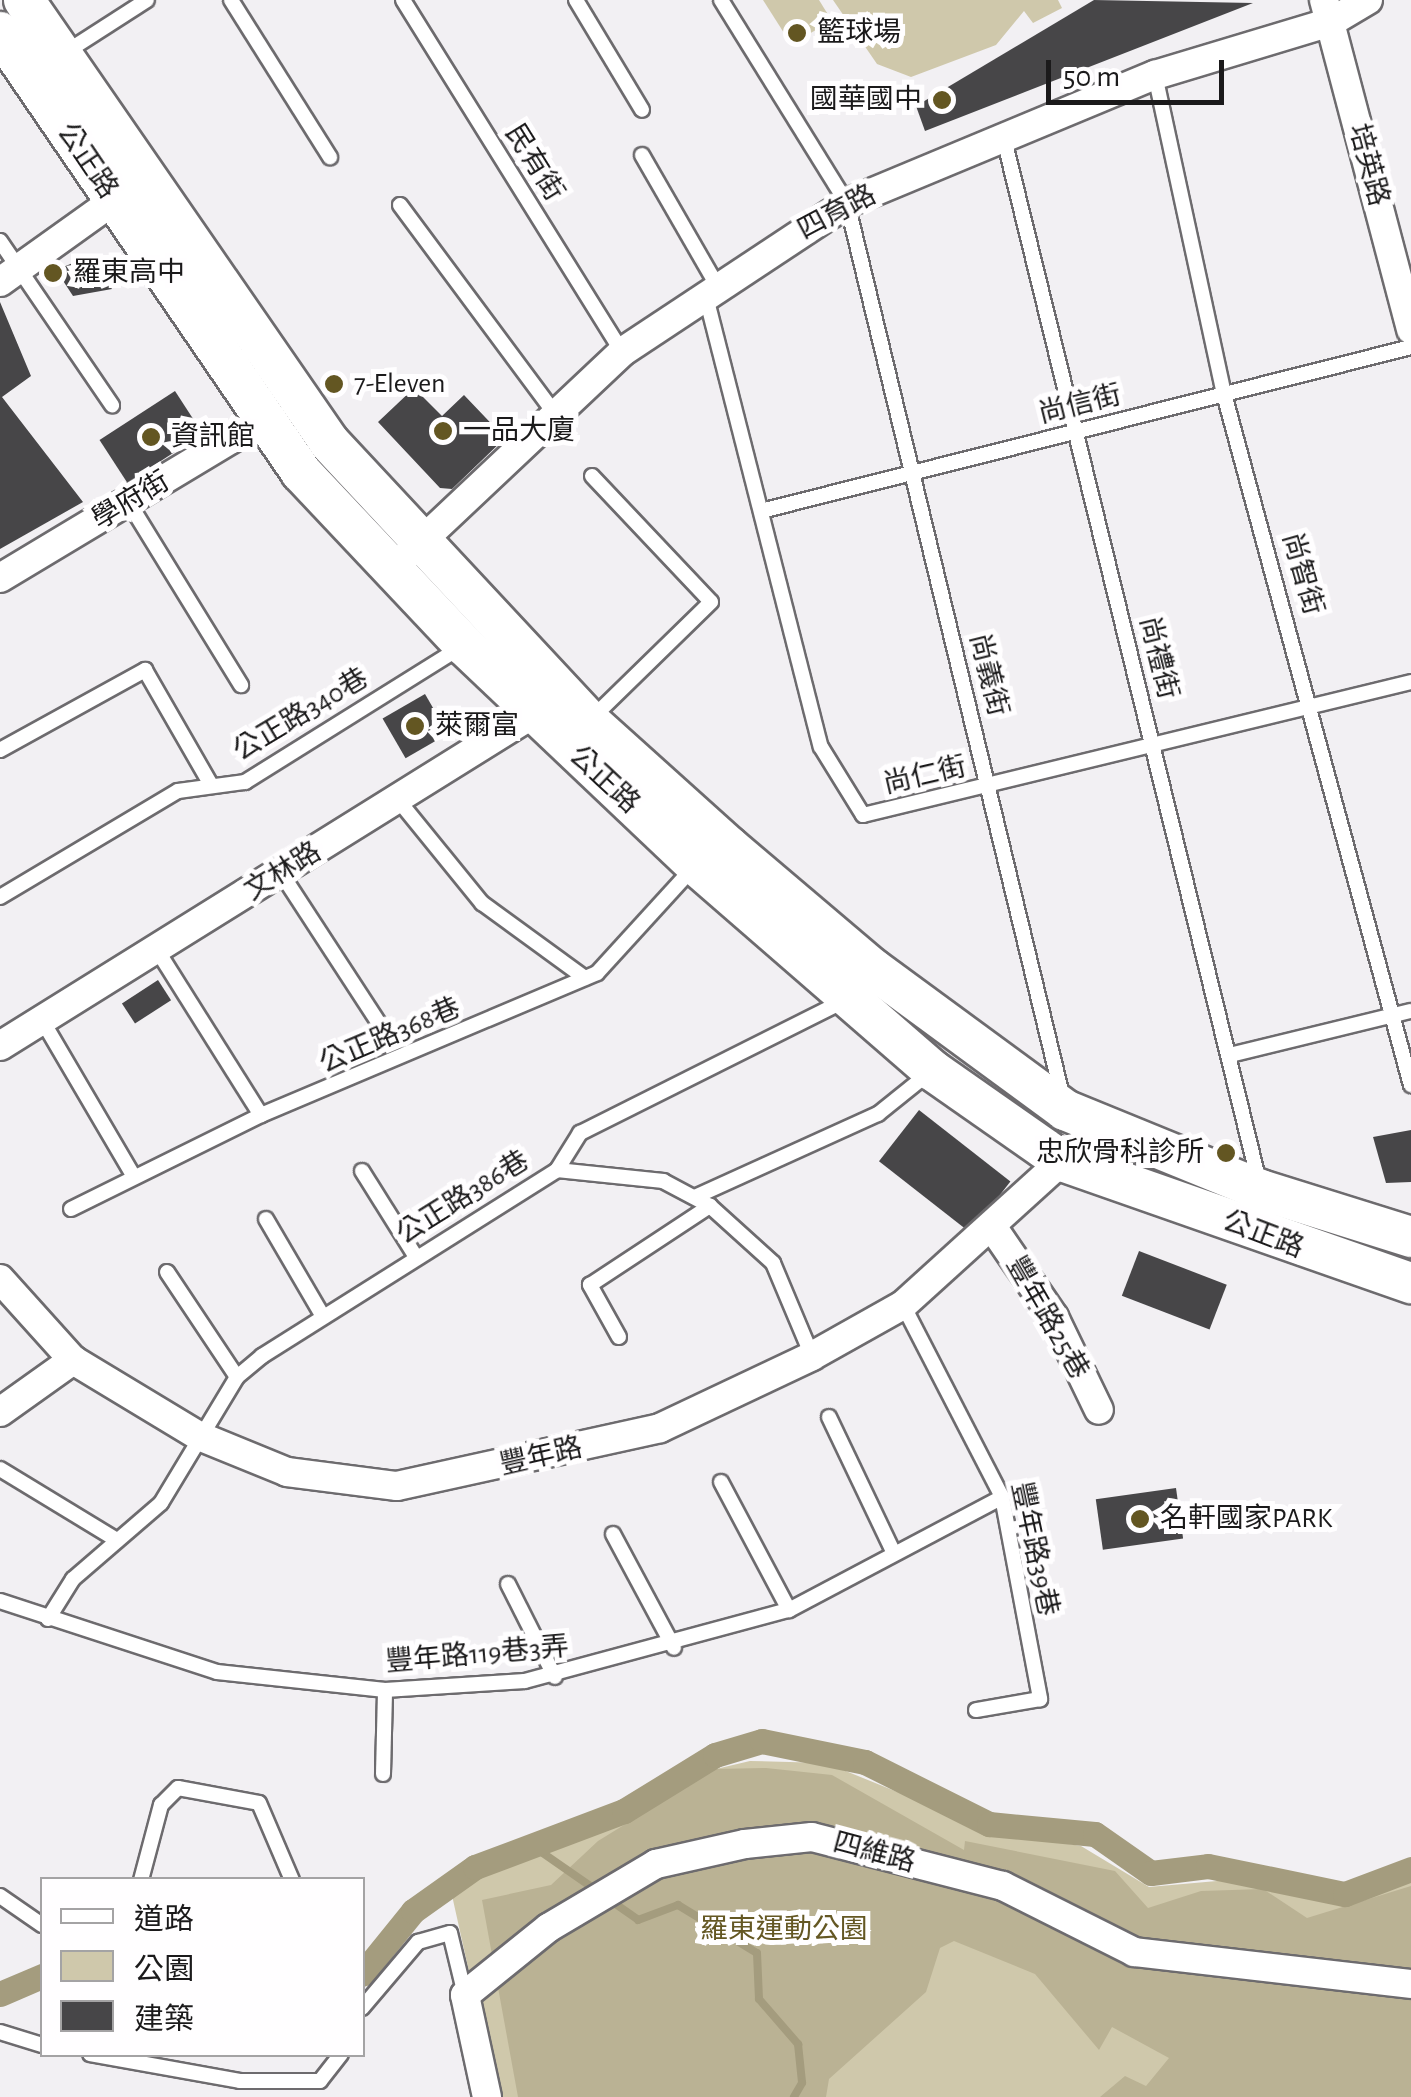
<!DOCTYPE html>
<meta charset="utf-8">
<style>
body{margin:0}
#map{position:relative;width:1411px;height:2097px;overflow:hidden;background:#f2f0f3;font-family:"Alegreya Sans","Noto Sans TC",sans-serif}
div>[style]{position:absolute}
.green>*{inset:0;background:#cfc8ab}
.forest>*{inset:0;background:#bab294}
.stream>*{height:8px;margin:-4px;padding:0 4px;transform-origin:4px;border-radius:4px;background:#a49c7e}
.canal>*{height:25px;margin:-12.5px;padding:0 12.5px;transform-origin:12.5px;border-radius:12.5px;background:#a49c7e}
.building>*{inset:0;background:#474648;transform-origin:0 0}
.roads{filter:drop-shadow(2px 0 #6d6b6e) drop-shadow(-2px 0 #6d6b6e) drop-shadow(0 2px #6d6b6e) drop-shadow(0 -2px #6d6b6e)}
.lane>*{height:14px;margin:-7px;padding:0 7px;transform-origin:7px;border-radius:7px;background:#fff}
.street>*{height:28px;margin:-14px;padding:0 14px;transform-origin:14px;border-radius:14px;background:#fff}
.secondary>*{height:40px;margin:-20px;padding:0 20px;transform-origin:20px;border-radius:20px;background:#fff}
.dots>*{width:28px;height:28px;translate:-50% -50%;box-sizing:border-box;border:5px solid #fffeff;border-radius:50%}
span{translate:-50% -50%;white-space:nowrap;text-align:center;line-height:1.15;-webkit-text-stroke:10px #fffeff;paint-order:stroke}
.poi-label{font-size:28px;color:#1b1a1b}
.left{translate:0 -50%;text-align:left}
.right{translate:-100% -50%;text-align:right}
.street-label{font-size:28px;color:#1b1a1b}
.park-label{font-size:28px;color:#645723}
.legend{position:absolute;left:40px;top:1877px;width:325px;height:180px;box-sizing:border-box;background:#fffeff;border:2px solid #a4a3a4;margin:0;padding:12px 18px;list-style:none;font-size:30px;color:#1b1a1b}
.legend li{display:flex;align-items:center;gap:20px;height:50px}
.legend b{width:50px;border:2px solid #a4a3a4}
.scale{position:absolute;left:1046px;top:60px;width:178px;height:45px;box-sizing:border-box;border:5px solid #1b1a1b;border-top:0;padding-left:12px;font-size:30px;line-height:35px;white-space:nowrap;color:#1b1a1b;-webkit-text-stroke:8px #fffeff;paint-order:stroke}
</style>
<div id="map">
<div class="green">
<div style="clip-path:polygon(763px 0,819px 0,832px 21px,791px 44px)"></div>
<div style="clip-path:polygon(833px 0,1058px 0,1062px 8px,1033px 23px,1024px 11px,996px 45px,911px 77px,877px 64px)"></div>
<div style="clip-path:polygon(750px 1761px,826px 1763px,996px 1832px,1081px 1846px,1149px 1887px,1251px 1878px,1358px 1889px,1411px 1873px,1411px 2097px,497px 2097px,449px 1882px,550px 1851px,669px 1780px)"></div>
</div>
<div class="forest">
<div style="clip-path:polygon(766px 1768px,832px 1775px,964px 1850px,965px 1841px,1115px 1871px,1148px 1908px,1201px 1891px,1263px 1889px,1307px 1918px,1411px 1886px,1411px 2097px,1100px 2097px,1125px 2076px,1146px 2086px,1169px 2058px,1112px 2027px,1099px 2050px,1035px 1974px,954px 1941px,940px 1948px,926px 1992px,829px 2079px,826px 2097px,518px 2097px,482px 1900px,551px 1885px,598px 1841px,715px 1769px)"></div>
</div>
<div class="stream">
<div style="left:537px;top:1849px;width:72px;rotate:34.8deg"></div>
<div style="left:607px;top:1898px;width:38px;rotate:35deg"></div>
<div style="left:638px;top:1920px;width:43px;rotate:-20.6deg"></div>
<div style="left:678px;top:1905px;width:92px;rotate:31.3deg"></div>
<div style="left:757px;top:1953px;width:46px;rotate:87.5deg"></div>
<div style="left:759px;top:1999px;width:60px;rotate:49.1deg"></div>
<div style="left:798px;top:2044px;width:39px;rotate:84deg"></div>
<div style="left:802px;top:2083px;width:16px;rotate:120deg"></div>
</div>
<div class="canal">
<div style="left:362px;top:1974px;width:81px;rotate:-51deg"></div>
<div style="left:413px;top:1911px;width:76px;rotate:-35.4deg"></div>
<div style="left:475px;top:1867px;width:159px;rotate:-20.6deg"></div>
<div style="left:624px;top:1811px;width:107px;rotate:-31.6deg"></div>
<div style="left:715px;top:1755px;width:49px;rotate:-16.6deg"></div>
<div style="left:762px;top:1741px;width:105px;rotate:11.5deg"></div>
<div style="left:865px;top:1762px;width:139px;rotate:26.6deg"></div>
<div style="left:989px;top:1824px;width:106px;rotate:5.4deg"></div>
<div style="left:1095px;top:1834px;width:68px;rotate:34.9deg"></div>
<div style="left:1151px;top:1873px;width:57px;rotate:-7deg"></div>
<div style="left:1208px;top:1866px;width:140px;rotate:11.6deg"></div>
<div style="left:1345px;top:1894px;width:71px;rotate:-20.7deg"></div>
<div style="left:0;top:1994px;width:46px;rotate:-23.2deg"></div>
</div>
<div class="building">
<div style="clip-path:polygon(1094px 0,1253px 3px,925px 131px,916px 106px)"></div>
<div style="clip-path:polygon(80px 260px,100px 272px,112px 289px,73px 296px,56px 270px)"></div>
<div style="clip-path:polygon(0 302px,31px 376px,2px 397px,83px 502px,0 549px)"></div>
<div style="clip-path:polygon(414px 388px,442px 416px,464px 395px,505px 438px,452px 489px,440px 488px,378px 422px)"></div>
<div style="left:175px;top:391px;width:51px;height:90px;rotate:57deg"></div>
<div style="left:425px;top:694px;width:46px;height:49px;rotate:60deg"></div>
<div style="left:158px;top:980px;width:24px;height:43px;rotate:57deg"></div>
<div style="left:919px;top:1110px;width:116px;height:65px;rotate:38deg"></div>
<div style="clip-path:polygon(1411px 1130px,1411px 1182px,1386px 1183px,1373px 1137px)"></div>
<div style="left:1139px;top:1251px;width:94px;height:48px;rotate:21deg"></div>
<div style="left:1176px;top:1488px;width:51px;height:81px;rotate:82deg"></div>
</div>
<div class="roads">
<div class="lane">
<div style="left:231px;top:0;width:186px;rotate:57.8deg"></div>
<div style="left:403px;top:0;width:415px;rotate:58.1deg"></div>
<div style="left:576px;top:0;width:128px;rotate:59deg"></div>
<div style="left:721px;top:0;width:239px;rotate:58.2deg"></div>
<div style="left:847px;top:203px;width:918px;rotate:76.45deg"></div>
<div style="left:66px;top:52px;width:96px;rotate:-32.7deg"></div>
<div style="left:1155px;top:75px;width:326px;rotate:77.8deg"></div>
<div style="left:1224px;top:394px;width:716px;rotate:74.86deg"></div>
<div style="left:1004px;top:139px;width:1074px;rotate:76.26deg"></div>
<div style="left:642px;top:155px;width:152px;rotate:60.1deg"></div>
<div style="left:400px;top:205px;width:260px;rotate:53.4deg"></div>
<div style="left:0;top:241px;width:199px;rotate:55.7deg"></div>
<div style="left:706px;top:297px;width:464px;rotate:75.7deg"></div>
<div style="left:821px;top:747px;width:80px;rotate:58.3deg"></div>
<div style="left:863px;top:815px;width:564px;rotate:-13.64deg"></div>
<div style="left:592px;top:476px;width:173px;rotate:46.6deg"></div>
<div style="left:711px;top:602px;width:165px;rotate:135.7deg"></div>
<div style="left:129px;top:503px;width:214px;rotate:58.4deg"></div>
<div style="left:761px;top:511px;width:670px;rotate:-14.16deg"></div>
<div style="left:0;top:750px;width:166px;rotate:-28.9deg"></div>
<div style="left:145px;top:670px;width:130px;rotate:60.1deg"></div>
<div style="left:399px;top:801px;width:132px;rotate:50.9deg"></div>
<div style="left:482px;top:903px;width:127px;rotate:36.1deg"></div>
<div style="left:281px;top:873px;width:185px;rotate:56.9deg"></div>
<div style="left:0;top:897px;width:207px;rotate:-30.8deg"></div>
<div style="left:178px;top:791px;width:68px;rotate:-7.7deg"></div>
<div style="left:245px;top:782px;width:257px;rotate:-32deg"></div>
<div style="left:157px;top:950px;width:195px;rotate:57.8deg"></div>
<div style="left:42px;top:1020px;width:182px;rotate:59.6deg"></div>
<div style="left:1230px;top:1055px;width:186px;rotate:-13.7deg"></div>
<div style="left:557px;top:1170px;width:107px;rotate:5.9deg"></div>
<div style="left:663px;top:1181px;width:53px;rotate:28deg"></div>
<div style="left:710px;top:1206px;width:85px;rotate:42.1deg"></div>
<div style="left:773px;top:1263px;width:101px;rotate:67.2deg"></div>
<div style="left:362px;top:1171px;width:102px;rotate:57.9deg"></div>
<div style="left:697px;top:1196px;width:199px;rotate:-24.4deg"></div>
<div style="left:878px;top:1114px;width:65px;rotate:-38.8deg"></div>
<div style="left:71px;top:1209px;width:212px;rotate:-26.3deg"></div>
<div style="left:261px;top:1115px;width:365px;rotate:-22.9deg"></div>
<div style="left:597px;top:973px;width:142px;rotate:-47.6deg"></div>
<div style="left:266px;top:1219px;width:109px;rotate:59.7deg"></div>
<div style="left:167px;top:1272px;width:126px;rotate:56.3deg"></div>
<div style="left:903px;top:1305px;width:216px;rotate:62.7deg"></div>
<div style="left:1002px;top:1497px;width:206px;rotate:79.3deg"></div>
<div style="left:1040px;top:1699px;width:65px;rotate:170.2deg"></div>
<div style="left:619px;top:1337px;width:60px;rotate:-119.1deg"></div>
<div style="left:590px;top:1285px;width:144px;rotate:-33.4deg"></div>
<div style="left:829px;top:1417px;width:148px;rotate:64.5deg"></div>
<div style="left:0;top:1469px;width:135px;rotate:31.3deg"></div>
<div style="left:721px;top:1482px;width:145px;rotate:62deg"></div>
<div style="left:613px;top:1534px;width:129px;rotate:61.8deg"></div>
<div style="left:508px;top:1584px;width:104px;rotate:63.2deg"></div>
<div style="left:0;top:1601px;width:228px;rotate:18.1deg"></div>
<div style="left:217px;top:1672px;width:169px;rotate:6.1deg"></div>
<div style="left:385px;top:1690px;width:140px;rotate:-3.7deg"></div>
<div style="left:525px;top:1681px;width:273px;rotate:-15.1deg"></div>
<div style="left:789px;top:1610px;width:241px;rotate:-27.9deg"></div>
<div style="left:48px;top:1619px;width:47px;rotate:-58deg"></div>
<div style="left:73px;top:1579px;width:116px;rotate:-40.8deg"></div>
<div style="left:161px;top:1503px;width:147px;rotate:-58.9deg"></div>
<div style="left:237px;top:1377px;width:33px;rotate:-40deg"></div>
<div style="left:262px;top:1356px;width:349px;rotate:-32.2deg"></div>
<div style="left:557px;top:1170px;width:44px;rotate:-58.1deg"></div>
<div style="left:580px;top:1133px;width:297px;rotate:-26.6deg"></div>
<div style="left:383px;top:1774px;width:84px;rotate:-88.6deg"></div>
<div style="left:141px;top:1880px;width:78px;rotate:-75.1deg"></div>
<div style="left:161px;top:1805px;width:24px;rotate:-45deg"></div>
<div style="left:178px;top:1788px;width:82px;rotate:10.5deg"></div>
<div style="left:259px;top:1803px;width:84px;rotate:66.8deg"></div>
<div style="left:0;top:1896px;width:51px;rotate:34.6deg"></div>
<div style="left:362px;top:2008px;width:87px;rotate:-49.7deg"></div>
<div style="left:418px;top:1942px;width:33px;rotate:-16deg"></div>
<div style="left:450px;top:1933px;width:64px;rotate:76.4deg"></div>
<div style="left:0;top:2032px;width:44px;rotate:17.2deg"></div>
<div style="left:90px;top:2054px;width:152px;rotate:10.2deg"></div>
<div style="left:240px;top:2081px;width:80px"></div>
<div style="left:320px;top:2081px;width:34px;rotate:-52deg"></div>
</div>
<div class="street">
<div style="left:1324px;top:0;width:341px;rotate:75.2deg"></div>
<div style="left:0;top:282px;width:139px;rotate:-35.6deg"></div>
<div style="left:409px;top:553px;width:293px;rotate:-43.3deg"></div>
<div style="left:622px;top:352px;width:270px;rotate:-33.5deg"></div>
<div style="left:847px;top:203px;width:334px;rotate:-22.6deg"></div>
<div style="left:1155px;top:75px;width:184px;rotate:-16.8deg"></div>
<div style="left:1331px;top:22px;width:43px;rotate:-30.7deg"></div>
<div style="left:0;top:578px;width:305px;rotate:-31deg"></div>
<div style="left:0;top:1046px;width:647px;rotate:-31.92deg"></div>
<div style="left:993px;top:1228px;width:108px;rotate:55.6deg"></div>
<div style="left:1054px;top:1317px;width:103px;rotate:64.2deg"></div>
<div style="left:0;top:1279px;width:109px;rotate:48deg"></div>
<div style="left:73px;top:1360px;width:147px;rotate:31.1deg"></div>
<div style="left:199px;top:1436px;width:95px;rotate:22.2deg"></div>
<div style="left:287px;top:1472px;width:111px;rotate:7.3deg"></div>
<div style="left:397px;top:1486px;width:269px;rotate:-12.4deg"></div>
<div style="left:660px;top:1428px;width:168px;rotate:-25.3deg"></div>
<div style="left:812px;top:1356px;width:104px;rotate:-29.3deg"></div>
<div style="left:903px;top:1305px;width:215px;rotate:-42.2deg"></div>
<div style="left:0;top:1412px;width:90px;rotate:-35.5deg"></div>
<div style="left:487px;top:2097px;width:104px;rotate:-102.2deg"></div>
<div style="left:465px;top:1995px;width:107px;rotate:-38.9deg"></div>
<div style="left:548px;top:1928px;width:126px;rotate:-30.7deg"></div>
<div style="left:656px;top:1864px;width:91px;rotate:-12.7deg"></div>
<div style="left:745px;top:1844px;width:67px;rotate:-6deg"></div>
<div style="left:812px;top:1837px;width:197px;rotate:14.4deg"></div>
<div style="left:1003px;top:1886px;width:147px;rotate:26.7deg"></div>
<div style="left:1134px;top:1952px;width:279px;rotate:6.6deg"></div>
</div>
<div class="secondary">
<div style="left:24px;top:0;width:537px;rotate:55.39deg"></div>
<div style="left:329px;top:442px;width:381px;rotate:47deg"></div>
<div style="left:589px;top:721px;width:188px;rotate:42deg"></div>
<div style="left:729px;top:847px;width:189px;rotate:40.3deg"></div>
<div style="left:873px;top:969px;width:238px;rotate:36.3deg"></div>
<div style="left:1065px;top:1110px;width:212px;rotate:22.2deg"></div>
<div style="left:1261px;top:1190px;width:157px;rotate:17.4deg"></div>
<div style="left:0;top:32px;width:533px;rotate:55.62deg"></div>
<div style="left:301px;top:472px;width:238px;rotate:46.7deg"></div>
<div style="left:464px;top:645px;width:320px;rotate:43.5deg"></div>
<div style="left:696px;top:865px;width:313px;rotate:41deg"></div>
<div style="left:932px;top:1070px;width:159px;rotate:35deg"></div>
<div style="left:1062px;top:1161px;width:370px;rotate:19.3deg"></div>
</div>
</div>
<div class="dots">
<div style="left:797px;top:33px;background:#635622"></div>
<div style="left:942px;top:100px;background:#635622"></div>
<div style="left:53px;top:273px;background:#635622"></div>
<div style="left:334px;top:384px;background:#635622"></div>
<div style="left:443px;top:431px;background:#635622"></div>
<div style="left:151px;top:437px;background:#635622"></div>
<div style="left:415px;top:726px;background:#635622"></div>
<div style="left:1226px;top:1153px;background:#635622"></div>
<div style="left:1140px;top:1519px;background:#635622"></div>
</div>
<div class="poi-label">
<span class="left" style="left:817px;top:33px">籃球場</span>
<span class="right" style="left:922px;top:100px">國華國中</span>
<span class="left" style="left:73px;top:273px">羅東高中</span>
<span class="left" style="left:354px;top:384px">7-Eleven</span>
<span class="left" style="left:463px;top:431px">一品大廈</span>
<span class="left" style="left:171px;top:437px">資訊館</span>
<span class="left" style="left:435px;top:726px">萊爾富</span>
<span class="right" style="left:1204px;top:1153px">忠欣骨科診所</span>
<span class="left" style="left:1160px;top:1519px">名軒國家PARK</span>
</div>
<div class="street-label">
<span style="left:87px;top:161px;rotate:56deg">公正路</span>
<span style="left:534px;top:163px;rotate:58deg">民有街</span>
<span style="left:1368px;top:165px;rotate:75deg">培英路</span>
<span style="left:837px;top:213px;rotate:-28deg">四育路</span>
<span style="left:1080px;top:405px;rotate:-14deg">尚信街</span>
<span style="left:131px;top:501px;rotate:-31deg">學府街</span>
<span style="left:1302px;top:574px;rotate:74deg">尚智街</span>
<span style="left:1158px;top:658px;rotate:76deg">尚禮街</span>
<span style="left:988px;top:675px;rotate:76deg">尚義街</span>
<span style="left:301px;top:715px;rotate:-31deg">公正路340巷</span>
<span style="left:925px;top:776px;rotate:-13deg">尚仁街</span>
<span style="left:604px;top:780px;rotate:43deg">公正路</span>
<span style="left:283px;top:872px;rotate:-32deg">文林路</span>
<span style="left:390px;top:1036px;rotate:-23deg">公正路368巷</span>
<span style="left:463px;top:1198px;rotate:-32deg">公正路386巷</span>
<span style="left:1263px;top:1235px;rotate:21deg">公正路</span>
<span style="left:1047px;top:1318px;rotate:60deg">豐年路25巷</span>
<span style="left:541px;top:1457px;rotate:-13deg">豐年路</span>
<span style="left:1034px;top:1549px;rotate:78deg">豐年路39巷</span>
<span style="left:477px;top:1655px;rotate:-5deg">豐年路119巷3弄</span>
<span style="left:874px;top:1853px;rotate:15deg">四維路</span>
</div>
<div class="park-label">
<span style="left:784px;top:1930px">羅東運動公園</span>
</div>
<ul class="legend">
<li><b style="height:12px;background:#fff"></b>道路</li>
<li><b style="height:28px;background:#cfc8ab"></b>公園</li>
<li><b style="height:28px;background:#474648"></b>建築</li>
</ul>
<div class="scale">50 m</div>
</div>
